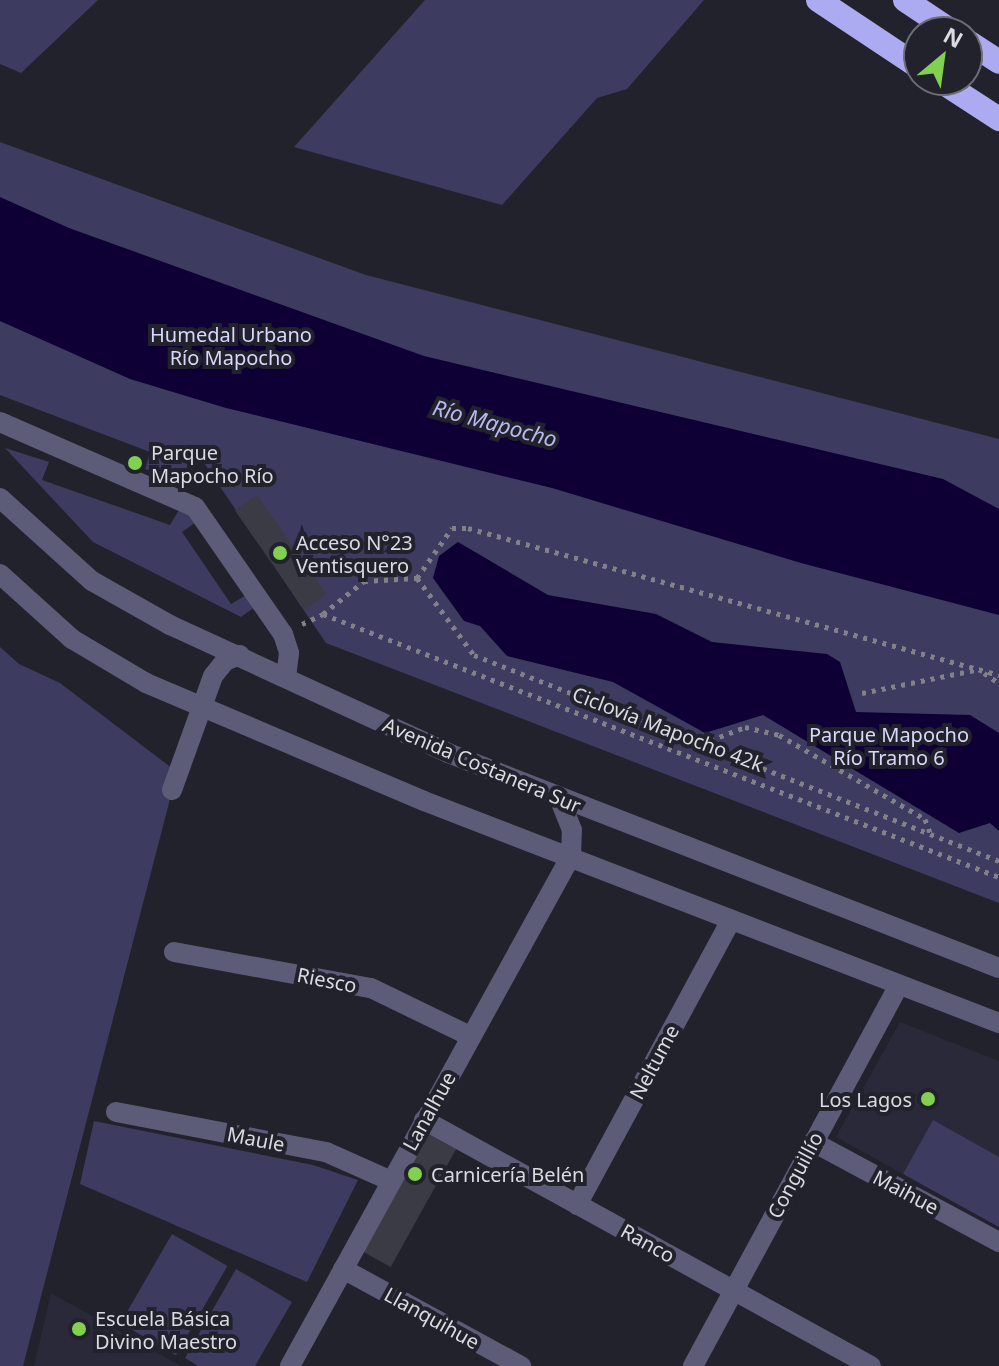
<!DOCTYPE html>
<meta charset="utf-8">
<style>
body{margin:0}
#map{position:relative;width:999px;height:1366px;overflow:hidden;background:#22222c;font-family:"Noto Sans",sans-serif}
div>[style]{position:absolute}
.built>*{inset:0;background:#292939}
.green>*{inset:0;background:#3d3b5f;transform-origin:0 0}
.water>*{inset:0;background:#0e0034}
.building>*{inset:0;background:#3b3b46;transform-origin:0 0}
.path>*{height:5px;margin-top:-2.5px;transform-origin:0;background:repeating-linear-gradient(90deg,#818189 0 4px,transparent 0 10px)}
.minor>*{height:20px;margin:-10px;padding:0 10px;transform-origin:10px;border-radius:10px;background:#5c5c78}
.highway>*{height:24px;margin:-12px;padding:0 12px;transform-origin:12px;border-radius:12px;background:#acaaf0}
.dots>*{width:22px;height:22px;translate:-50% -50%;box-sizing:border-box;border:4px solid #22222c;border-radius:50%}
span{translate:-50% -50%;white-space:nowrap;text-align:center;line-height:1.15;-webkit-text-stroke:8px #22222c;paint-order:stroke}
.park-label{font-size:20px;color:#d8d8fd}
.poi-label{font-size:20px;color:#dadae1}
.left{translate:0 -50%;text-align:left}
.right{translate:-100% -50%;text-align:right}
.street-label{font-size:20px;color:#dadae1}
.water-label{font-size:22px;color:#b9b8f0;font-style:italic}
.north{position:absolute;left:903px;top:16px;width:80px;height:80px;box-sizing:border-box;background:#22222c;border:2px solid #6c6c74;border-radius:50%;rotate:29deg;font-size:22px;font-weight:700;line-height:32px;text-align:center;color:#dadae1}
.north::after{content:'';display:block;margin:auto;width:28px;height:36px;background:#81d050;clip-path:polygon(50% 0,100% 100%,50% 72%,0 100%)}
</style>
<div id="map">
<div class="built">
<div style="clip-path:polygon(900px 1022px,999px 1061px,999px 1227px,836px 1137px)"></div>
<div style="clip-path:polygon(51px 1293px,181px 1366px,34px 1366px)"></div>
</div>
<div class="green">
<div style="clip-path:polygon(0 0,98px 0,21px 73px,0 64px)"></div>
<div style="clip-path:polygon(425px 0,704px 0,627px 89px,597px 98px,502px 205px,294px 147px)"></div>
<div style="clip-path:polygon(0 142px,366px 275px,999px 439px,999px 903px,326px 643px,202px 460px,180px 480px,145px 469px,150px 452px,0 395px)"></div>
<div style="clip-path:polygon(5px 448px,49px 462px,42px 480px,170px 525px,181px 507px,199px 520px,182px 532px,231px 604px,248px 594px,256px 606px,241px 617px,93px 542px)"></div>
<div style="clip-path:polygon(0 647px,19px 664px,60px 683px,177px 772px,23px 1366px,0 1366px)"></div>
<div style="clip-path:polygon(933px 1120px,999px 1157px,999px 1227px,903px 1174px)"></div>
<div style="clip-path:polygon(94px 1121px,313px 1165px,358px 1180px,307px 1282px,80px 1184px)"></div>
<div style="left:172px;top:1234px;width:64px;height:103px;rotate:30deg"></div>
<div style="clip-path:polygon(236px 1269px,292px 1302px,255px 1366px,198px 1366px,185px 1358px)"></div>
</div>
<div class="water">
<div style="clip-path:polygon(0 197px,69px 228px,424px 356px,943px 479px,999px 509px,999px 615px,801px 563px,552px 488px,226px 408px,130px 379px,0 321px)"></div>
<div style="clip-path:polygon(458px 542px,548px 595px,656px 614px,712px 642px,827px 654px,840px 662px,856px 712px,970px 715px,999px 733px,999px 831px,990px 823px,959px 833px,763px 715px,705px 733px,613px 682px,507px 656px,480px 626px,464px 621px,433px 578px,439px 556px)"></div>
</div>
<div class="building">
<div style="left:257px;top:495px;width:121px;height:27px;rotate:55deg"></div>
<div style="left:429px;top:1134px;width:31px;height:135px;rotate:29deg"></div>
</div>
<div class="path">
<div style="left:417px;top:578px;width:96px;rotate:53.5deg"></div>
<div style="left:474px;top:655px;width:564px;rotate:21.42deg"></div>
<div style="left:323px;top:614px;width:725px;rotate:21.26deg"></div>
<div style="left:302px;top:624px;width:23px;rotate:-25deg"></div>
<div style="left:323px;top:614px;width:53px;rotate:-38.8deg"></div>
<div style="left:364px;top:581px;width:53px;rotate:-3.2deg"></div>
<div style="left:417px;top:578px;width:61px;rotate:-55deg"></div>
<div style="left:452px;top:528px;width:16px"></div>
<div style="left:468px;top:528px;width:551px;rotate:15.47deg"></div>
<div style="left:984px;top:673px;width:18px;rotate:34deg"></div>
<div style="left:862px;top:693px;width:115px;rotate:-11.5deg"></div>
<div style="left:701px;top:744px;width:47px;rotate:-21.1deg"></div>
<div style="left:745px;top:727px;width:35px;rotate:13deg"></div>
<div style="left:779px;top:735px;width:168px;rotate:29.9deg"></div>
<div style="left:925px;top:819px;width:15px;rotate:70deg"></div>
</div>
<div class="minor">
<div style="left:0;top:422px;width:213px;rotate:23.6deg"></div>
<div style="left:195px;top:507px;width:155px;rotate:55.3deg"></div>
<div style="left:283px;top:634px;width:20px;rotate:72deg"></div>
<div style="left:289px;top:653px;width:24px;rotate:97deg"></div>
<div style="left:0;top:498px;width:124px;rotate:42.1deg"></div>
<div style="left:92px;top:581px;width:90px;rotate:29.4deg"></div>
<div style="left:170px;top:625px;width:306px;rotate:24.7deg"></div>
<div style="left:448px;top:753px;width:591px;rotate:21.32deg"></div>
<div style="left:0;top:574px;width:97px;rotate:42.1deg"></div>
<div style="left:72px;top:639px;width:86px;rotate:30.7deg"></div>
<div style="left:146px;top:683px;width:302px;rotate:23deg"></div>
<div style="left:424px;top:801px;width:616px;rotate:21.11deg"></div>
<div style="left:172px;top:790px;width:121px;rotate:-70.2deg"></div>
<div style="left:213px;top:676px;width:19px;rotate:-51deg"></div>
<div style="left:225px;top:661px;width:16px;rotate:-22deg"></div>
<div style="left:174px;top:952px;width:200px;rotate:10.4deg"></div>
<div style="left:371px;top:988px;width:110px;rotate:25.9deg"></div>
<div style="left:116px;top:1112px;width:214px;rotate:10.8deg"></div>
<div style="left:326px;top:1152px;width:71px;rotate:24deg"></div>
<div style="left:424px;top:1120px;width:510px;rotate:28.83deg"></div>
<div style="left:813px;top:1142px;width:211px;rotate:28.3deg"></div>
<div style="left:577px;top:1205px;width:324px;rotate:-61.6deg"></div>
<div style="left:343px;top:1269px;width:203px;rotate:28.6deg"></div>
<div style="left:290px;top:1366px;width:582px;rotate:-61.15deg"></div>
<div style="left:571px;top:856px;width:26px;rotate:-88deg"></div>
<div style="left:572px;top:830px;width:35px;rotate:-112deg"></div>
<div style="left:693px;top:1366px;width:433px;rotate:-61.6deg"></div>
</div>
<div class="highway">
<div style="left:818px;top:0;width:121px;rotate:33.6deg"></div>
<div style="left:905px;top:0;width:58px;rotate:33.7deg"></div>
<div style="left:967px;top:41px;width:38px;rotate:33deg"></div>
<div style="left:939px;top:80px;width:72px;rotate:33deg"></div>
</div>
<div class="dots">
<div style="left:135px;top:463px;background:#81d050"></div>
<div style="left:280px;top:553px;background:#81d050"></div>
<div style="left:928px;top:1099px;background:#81d050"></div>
<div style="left:415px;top:1174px;background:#81d050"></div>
<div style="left:79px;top:1329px;background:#81d050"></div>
</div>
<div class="park-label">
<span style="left:231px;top:346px">Humedal Urbano<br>Río Mapocho</span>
<span style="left:889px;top:746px">Parque Mapocho<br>Río Tramo 6</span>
</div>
<div class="poi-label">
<span class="left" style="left:151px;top:464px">Parque<br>Mapocho Río</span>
<span class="left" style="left:296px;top:554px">Acceso N°23<br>Ventisquero</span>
<span class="right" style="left:912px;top:1099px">Los Lagos</span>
<span class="left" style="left:431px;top:1174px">Carnicería Belén</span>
<span class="left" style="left:95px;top:1330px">Escuela Básica<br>Divino Maestro</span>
</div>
<div class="street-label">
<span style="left:668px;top:729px;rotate:21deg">Ciclovía Mapocho 42k</span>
<span style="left:482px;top:765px;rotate:23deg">Avenida Costanera Sur</span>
<span style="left:327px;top:980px;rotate:11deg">Riesco</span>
<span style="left:654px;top:1062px;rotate:-62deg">Neltume</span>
<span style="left:429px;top:1111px;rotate:-61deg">Lanalhue</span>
<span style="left:256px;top:1139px;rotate:11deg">Maule</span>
<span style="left:795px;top:1175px;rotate:-62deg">Conguillío</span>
<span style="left:906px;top:1192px;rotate:28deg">Maihue</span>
<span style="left:648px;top:1243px;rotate:29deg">Ranco</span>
<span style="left:432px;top:1318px;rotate:29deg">Llanquihue</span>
</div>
<div class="water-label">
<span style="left:495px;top:423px;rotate:15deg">Río Mapocho</span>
</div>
<div class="north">N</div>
</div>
